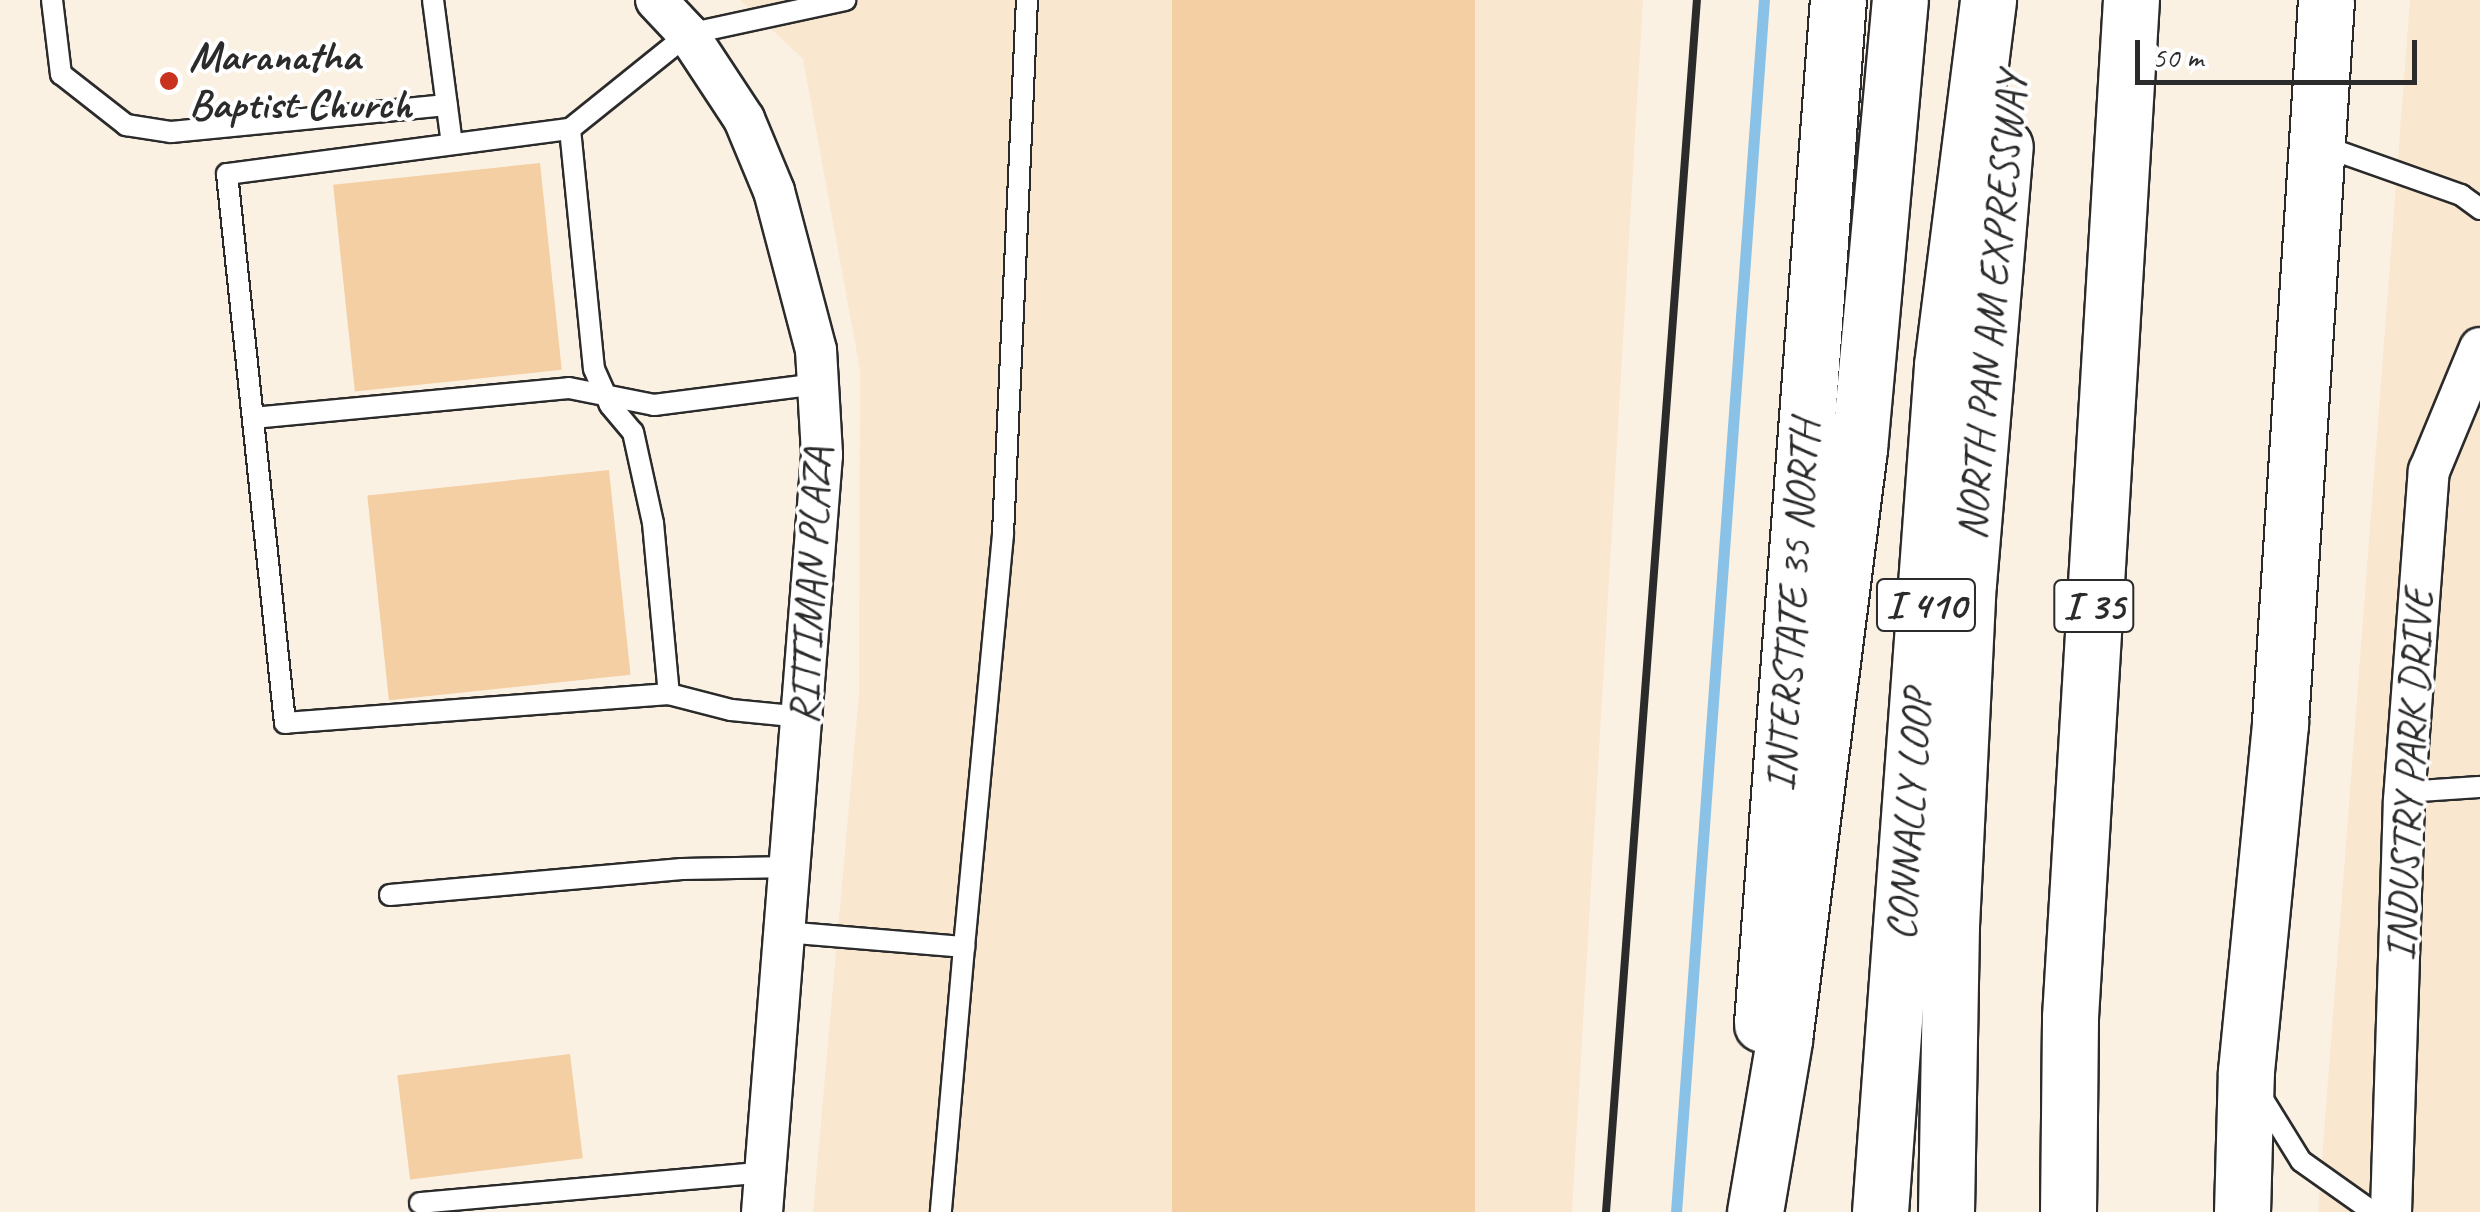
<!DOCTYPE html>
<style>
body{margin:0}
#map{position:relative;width:2480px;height:1212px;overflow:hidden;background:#fbf1e3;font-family:Caveat,sans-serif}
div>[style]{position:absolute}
.built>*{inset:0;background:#f9e7d0}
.stream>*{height:11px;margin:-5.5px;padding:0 5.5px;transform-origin:5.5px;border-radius:5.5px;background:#89c1e7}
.building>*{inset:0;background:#f3cfa3;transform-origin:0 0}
.roads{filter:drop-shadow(2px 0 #2b2b2b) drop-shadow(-2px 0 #2b2b2b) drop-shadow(0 2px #2b2b2b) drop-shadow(0 -2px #2b2b2b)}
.lane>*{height:20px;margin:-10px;padding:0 10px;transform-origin:10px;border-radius:10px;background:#fff}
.street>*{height:40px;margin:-20px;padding:0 20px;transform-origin:20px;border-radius:20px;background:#fff}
.secondary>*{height:55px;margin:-27.5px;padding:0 27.5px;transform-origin:27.5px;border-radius:27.5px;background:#fff}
.highway>*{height:55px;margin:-27.5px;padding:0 27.5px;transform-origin:27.5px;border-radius:27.5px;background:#fff}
.rail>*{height:8px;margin:-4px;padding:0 4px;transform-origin:4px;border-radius:4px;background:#2b2b2b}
.dots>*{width:28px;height:28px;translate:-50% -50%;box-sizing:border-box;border:5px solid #fff;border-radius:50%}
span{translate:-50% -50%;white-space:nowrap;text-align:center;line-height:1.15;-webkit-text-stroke:8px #fff;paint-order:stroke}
.shield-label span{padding:2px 8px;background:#fff;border:2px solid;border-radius:8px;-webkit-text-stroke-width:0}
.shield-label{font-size:40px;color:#2b2b2b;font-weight:700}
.poi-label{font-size:42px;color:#2b2b2b;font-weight:700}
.left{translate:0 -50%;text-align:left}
.street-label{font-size:42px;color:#2b2b2b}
.scale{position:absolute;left:2135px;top:40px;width:282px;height:45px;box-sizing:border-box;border:5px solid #2b2b2b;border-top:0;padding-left:12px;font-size:30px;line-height:35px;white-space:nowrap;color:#2b2b2b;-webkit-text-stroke:8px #fff;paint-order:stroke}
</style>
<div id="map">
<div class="built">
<div style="clip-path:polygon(740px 0,1643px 0,1572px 1212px,813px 1212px,859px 693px,860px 370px,803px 59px)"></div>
<div style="clip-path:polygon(2410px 0,2480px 0,2480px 1212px,2318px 1212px)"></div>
</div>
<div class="stream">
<div style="left:1676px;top:1212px;width:1215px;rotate:-85.85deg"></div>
</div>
<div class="building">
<div style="left:1172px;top:0;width:303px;height:1215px"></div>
<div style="left:540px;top:163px;width:208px;height:208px;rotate:84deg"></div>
<div style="left:609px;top:470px;width:206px;height:243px;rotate:84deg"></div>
<div style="left:570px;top:1054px;width:105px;height:174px;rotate:83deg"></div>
</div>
<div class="roads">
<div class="lane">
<div style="left:52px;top:0;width:75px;rotate:83.1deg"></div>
<div style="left:61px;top:74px;width:83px;rotate:38.1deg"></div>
<div style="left:126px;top:125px;width:46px;rotate:8.8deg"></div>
<div style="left:171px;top:132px;width:277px;rotate:-5.6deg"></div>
<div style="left:433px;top:0;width:145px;rotate:82.5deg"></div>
<div style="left:570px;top:129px;width:241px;rotate:84.3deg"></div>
<div style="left:594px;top:369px;width:39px;rotate:66deg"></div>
<div style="left:610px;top:405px;width:35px;rotate:50deg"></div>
<div style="left:633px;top:432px;width:93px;rotate:77.6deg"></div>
<div style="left:653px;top:523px;width:172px;rotate:84.7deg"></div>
<div style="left:2320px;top:145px;width:150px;rotate:19.5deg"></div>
<div style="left:2461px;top:195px;width:24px;rotate:36deg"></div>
<div style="left:253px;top:418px;width:317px;rotate:-5.4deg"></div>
<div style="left:569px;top:388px;width:87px;rotate:11.3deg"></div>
<div style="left:654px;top:405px;width:165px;rotate:-7.3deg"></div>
<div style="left:803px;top:717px;width:72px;rotate:-174.4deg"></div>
<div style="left:731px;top:710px;width:64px;rotate:-165.5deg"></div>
<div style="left:669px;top:694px;width:385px;rotate:175.7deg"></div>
<div style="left:285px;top:723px;width:552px;rotate:-96.03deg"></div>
<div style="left:227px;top:174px;width:346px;rotate:-7.5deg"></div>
<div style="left:570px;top:129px;width:151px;rotate:-38.8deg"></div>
<div style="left:688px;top:34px;width:161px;rotate:-12.2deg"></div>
<div style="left:2404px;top:792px;width:76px;rotate:-3.8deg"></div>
<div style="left:390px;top:895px;width:293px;rotate:-5.1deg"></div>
<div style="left:682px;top:869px;width:109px;rotate:-1.1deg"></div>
<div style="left:785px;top:932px;width:180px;rotate:4.8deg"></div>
<div style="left:964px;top:947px;width:266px;rotate:95deg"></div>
<div style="left:964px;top:947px;width:415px;rotate:-84.6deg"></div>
<div style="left:1003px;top:534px;width:535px;rotate:-87.43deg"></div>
<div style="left:2259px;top:1093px;width:80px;rotate:58.3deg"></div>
<div style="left:2301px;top:1161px;width:88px;rotate:35.3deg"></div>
<div style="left:420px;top:1203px;width:346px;rotate:-5.1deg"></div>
</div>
<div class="street">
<div style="left:656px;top:0;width:47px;rotate:46.7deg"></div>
<div style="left:688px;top:34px;width:102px;rotate:56.6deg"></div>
<div style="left:744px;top:119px;width:78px;rotate:67.4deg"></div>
<div style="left:774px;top:191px;width:164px;rotate:75.2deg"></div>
<div style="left:816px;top:350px;width:105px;rotate:86.7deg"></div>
<div style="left:822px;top:455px;width:759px;rotate:94.53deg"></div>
<div style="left:2391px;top:1212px;width:412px;rotate:-88.2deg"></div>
<div style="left:2404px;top:800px;width:330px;rotate:-85.7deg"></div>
<div style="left:2429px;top:471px;width:133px;rotate:-67.5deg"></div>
</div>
<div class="secondary">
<div style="left:1762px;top:1024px;width:1027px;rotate:-85.76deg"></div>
<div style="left:2242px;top:1212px;width:141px;rotate:-88.4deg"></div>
<div style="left:2246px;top:1071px;width:350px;rotate:-84.4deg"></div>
<div style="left:2280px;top:723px;width:724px;rotate:-86.36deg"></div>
</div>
<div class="highway">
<div style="left:1755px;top:1212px;width:174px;rotate:-80.4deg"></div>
<div style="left:1784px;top:1040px;width:596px;rotate:-82.77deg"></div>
<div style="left:1859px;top:449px;width:451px;rotate:-84.8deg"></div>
<div style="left:1880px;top:1212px;width:849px;rotate:-85.81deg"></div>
<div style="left:1942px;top:365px;width:368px;rotate:-82.8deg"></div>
<div style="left:1946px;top:1212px;width:286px;rotate:-89deg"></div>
<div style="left:1951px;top:926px;width:342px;rotate:-87.2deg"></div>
<div style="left:1968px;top:584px;width:439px;rotate:-85.2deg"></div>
<div style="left:2068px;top:1212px;width:195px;rotate:-89.4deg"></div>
<div style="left:2070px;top:1017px;width:1019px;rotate:-86.57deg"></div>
</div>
</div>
<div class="rail">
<div style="left:1606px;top:1212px;width:1215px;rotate:-85.71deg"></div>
</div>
<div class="dots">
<div style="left:169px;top:81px;background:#c8321e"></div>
</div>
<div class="shield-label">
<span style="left:1926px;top:605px">I 410</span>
<span style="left:2094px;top:606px">I 35</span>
</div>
<div class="poi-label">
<span class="left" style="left:189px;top:81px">Maranatha<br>Baptist Church</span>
</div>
<div class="street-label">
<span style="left:1992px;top:306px;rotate:-85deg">NORTH PAN AM EXPRESSWAY</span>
<span style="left:811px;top:586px;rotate:-87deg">RITTIMAN PLAZA</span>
<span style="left:1793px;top:606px;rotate:-86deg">INTERSTATE 35 NORTH</span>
<span style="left:2410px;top:775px;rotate:-87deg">INDUSTRY PARK DRIVE</span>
<span style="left:1910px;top:815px;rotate:-86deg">CONNALLY LOOP</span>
</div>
<div class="scale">50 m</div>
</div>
